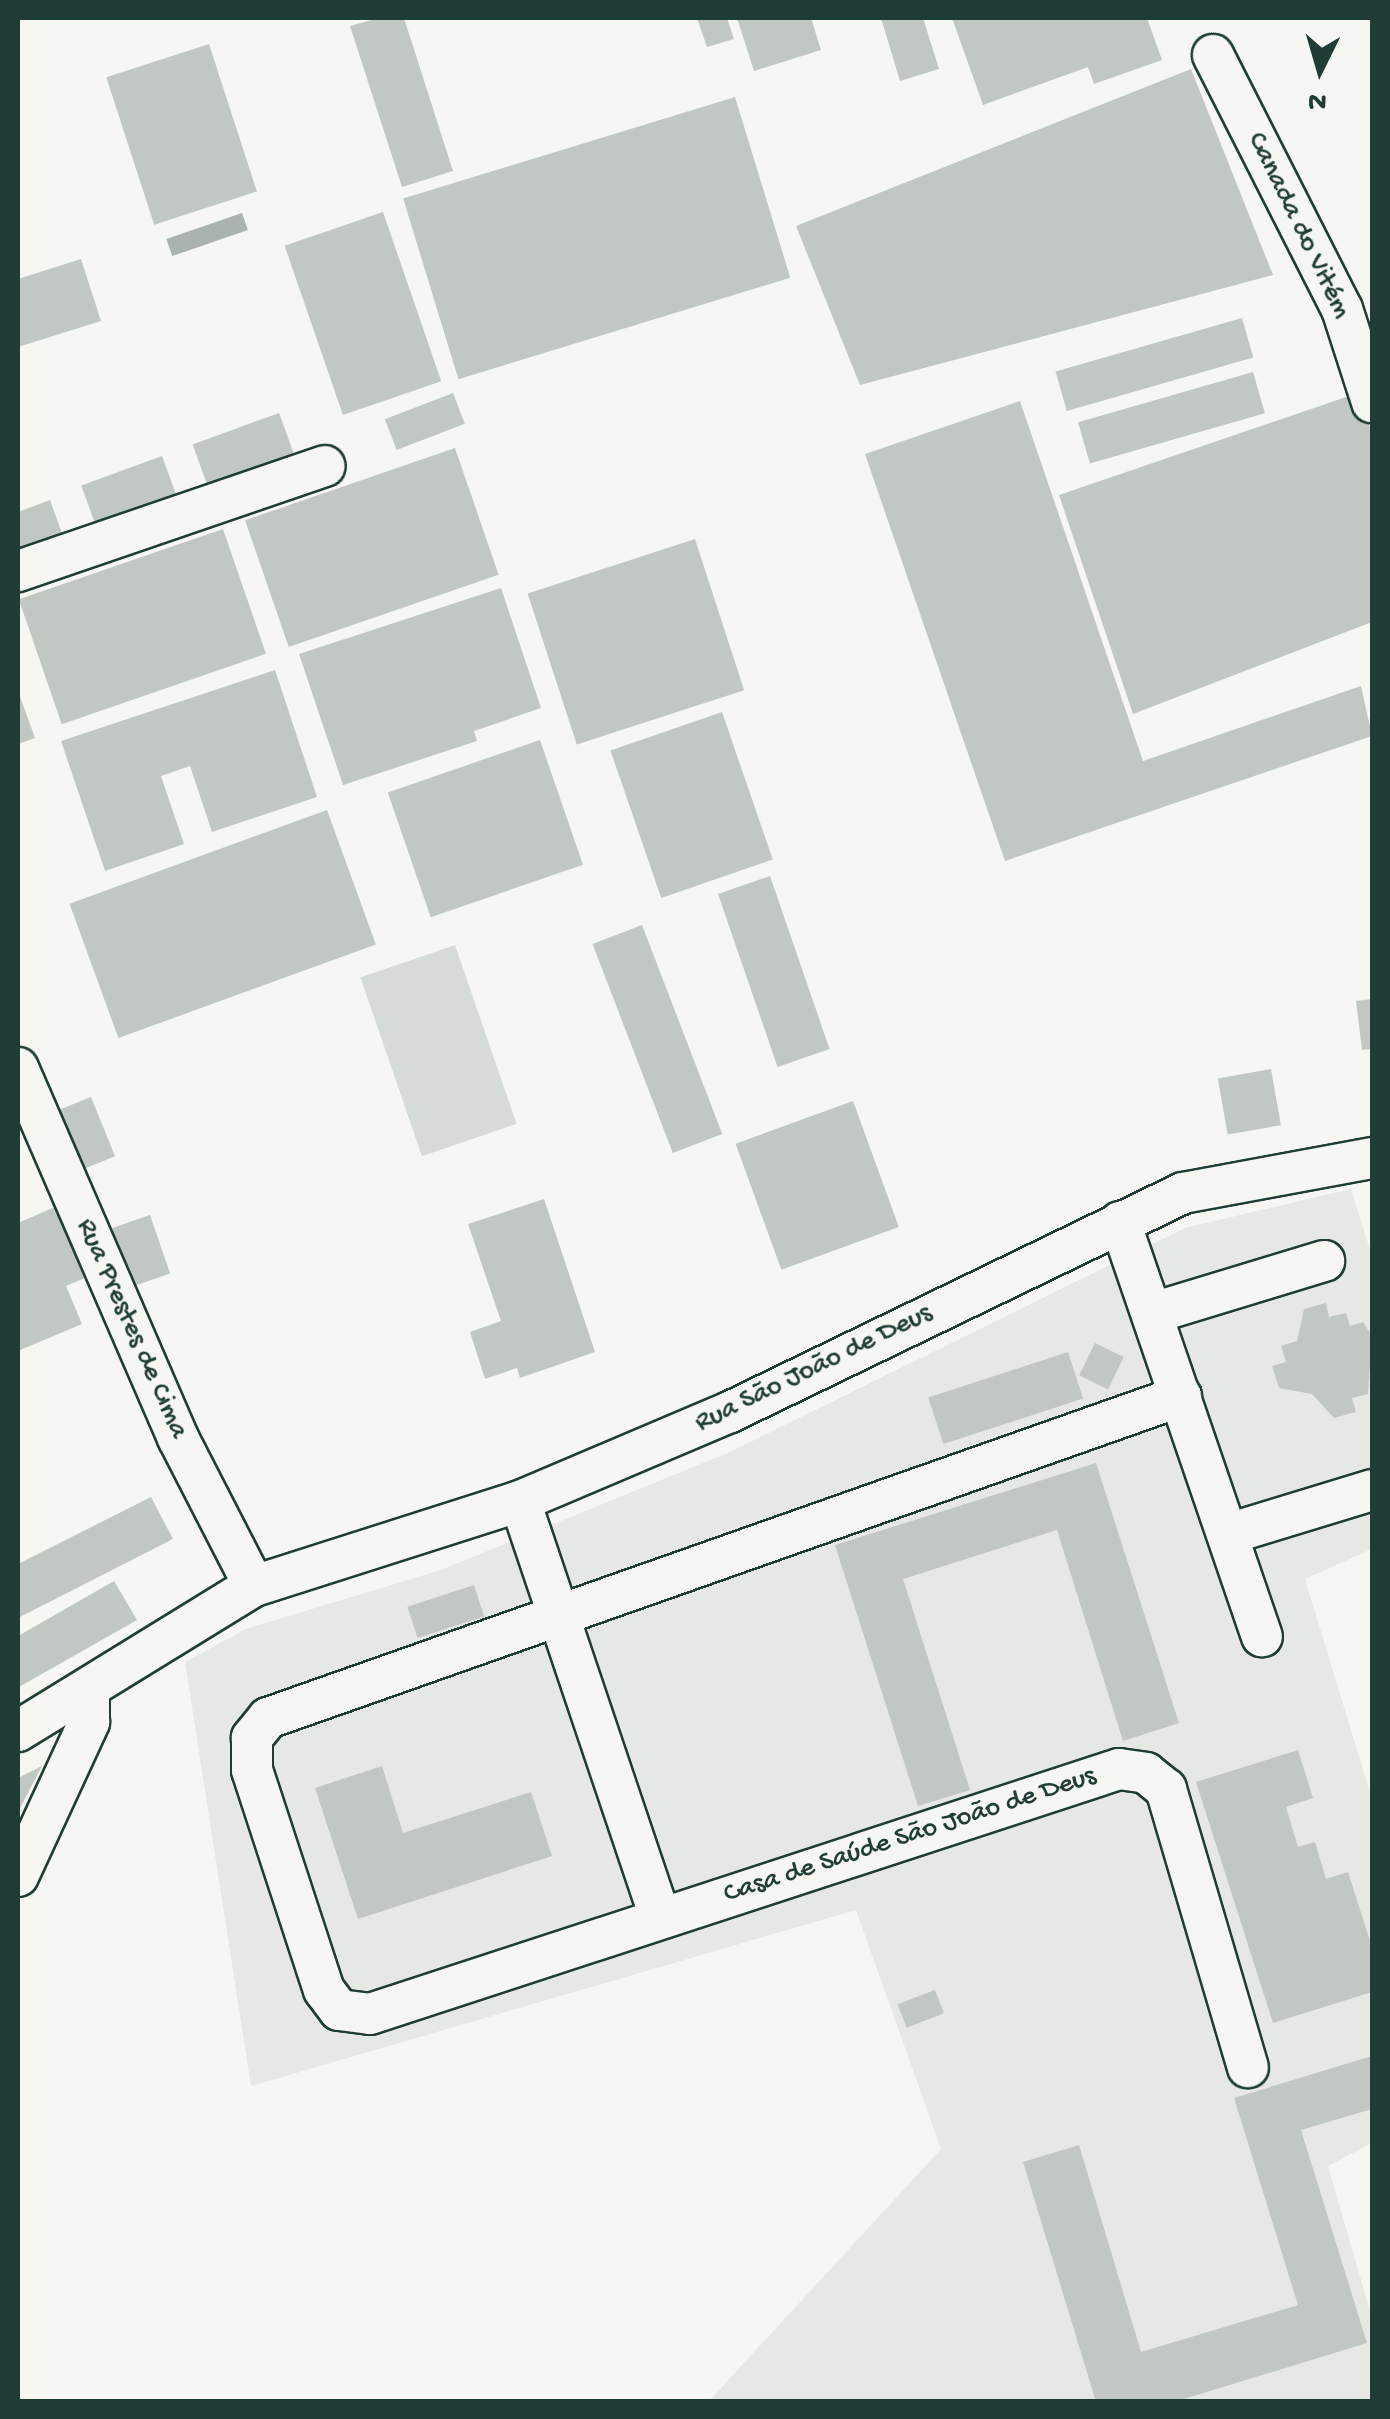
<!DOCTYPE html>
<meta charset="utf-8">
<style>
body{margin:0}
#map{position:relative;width:1390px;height:2419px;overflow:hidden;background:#f6f6f2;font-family:"Gochi Hand",sans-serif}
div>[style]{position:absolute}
.built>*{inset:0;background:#e6e8e4}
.green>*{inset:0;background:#d6dbd6;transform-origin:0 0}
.water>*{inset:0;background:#aab3ae;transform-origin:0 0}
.building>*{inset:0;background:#c1c8c3;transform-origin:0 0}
.roads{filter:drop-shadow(2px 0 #1f3d34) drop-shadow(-2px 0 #1f3d34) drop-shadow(0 2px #1f3d34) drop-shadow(0 -2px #1f3d34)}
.minor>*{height:40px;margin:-20px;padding:0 20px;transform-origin:20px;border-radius:20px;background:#f6f6f2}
span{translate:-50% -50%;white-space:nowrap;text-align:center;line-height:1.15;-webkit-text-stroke:8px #f6f6f2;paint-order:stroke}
.street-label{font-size:28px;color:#1f3d34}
.frame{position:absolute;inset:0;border:20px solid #1f3d34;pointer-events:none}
.north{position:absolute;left:1270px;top:20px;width:100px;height:100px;-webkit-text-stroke:8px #f6f6f2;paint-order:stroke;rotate:185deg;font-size:28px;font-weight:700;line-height:40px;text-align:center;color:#1f3d34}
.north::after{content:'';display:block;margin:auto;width:35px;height:45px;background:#1f3d34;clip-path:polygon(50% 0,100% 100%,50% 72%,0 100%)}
</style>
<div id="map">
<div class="built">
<div style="clip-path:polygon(1351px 1189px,1372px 1256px,1372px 1549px,1305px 1579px,1372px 1799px,1372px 2143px,1328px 2166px,1372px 2318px,1372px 2401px,709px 2401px,941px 2149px,856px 1910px,251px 2086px,185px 1662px,246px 1629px,441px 1570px,730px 1452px,1185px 1228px)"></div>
</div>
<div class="green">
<div style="left:455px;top:945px;width:189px;height:100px;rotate:71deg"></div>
</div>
<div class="water">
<div style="left:242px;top:213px;width:18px;height:80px;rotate:71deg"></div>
</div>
<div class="building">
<div style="clip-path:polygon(379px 18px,404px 18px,453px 171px,402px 187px,350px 26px)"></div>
<div style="clip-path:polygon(697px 18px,727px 18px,734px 39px,707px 47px)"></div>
<div style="clip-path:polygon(737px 18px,811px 18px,821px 50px,754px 71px)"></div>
<div style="clip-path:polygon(881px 18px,923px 18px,939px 69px,900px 81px)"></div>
<div style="clip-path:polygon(952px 18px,1147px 18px,1162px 60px,1094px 84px,1088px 67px,983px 105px)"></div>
<div style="left:209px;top:44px;width:155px;height:108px;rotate:72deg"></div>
<div style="clip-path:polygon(1191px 69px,1273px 275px,860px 385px,796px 226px)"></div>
<div style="left:735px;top:97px;width:189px;height:347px;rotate:73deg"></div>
<div style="left:383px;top:212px;width:179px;height:104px;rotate:71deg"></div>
<div style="clip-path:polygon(81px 259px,101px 321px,18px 347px,18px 279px)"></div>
<div style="left:1242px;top:318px;width:41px;height:194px;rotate:74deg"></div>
<div style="left:1253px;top:372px;width:43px;height:182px;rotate:74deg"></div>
<div style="left:453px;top:393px;width:33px;height:73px;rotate:69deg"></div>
<div style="clip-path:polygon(1358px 393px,1372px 434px,1372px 622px,1133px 714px,1059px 495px)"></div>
<div style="clip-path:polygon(1020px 401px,1143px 761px,1361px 686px,1372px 736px,1005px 861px,865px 454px)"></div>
<div style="left:279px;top:413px;width:49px;height:92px;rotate:70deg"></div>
<div style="left:455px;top:448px;width:134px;height:222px;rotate:71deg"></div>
<div style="left:162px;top:456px;width:49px;height:86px;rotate:70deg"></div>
<div style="clip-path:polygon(50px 500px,67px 547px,18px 564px,18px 512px)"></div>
<div style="left:223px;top:529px;width:132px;height:216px;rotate:71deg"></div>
<div style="left:695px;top:539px;width:159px;height:176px;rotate:72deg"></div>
<div style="clip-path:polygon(501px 588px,541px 708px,474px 731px,477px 741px,343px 785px,299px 654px)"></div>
<div style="clip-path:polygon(275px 670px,317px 797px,212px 832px,190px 766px,161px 776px,184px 844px,105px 871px,61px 741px)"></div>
<div style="clip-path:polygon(18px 691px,35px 738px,18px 744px)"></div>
<div style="left:722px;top:712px;width:156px;height:118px;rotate:71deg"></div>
<div style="left:540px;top:740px;width:132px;height:161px;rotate:71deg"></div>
<div style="left:327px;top:810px;width:143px;height:274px;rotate:70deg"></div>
<div style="left:770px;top:876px;width:183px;height:55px;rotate:71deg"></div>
<div style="left:642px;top:925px;width:224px;height:53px;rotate:69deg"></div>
<div style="clip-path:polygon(1372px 999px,1372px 1049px,1362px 1050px,1356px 1001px)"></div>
<div style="left:1271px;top:1069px;width:57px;height:54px;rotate:80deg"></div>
<div style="left:91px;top:1097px;width:64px;height:39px;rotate:68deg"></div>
<div style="left:853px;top:1101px;width:134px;height:125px;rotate:70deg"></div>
<div style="clip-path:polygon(544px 1199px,595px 1352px,520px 1378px,517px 1368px,485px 1379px,470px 1332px,501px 1321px,468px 1224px)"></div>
<div style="clip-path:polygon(55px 1207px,85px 1278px,66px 1286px,82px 1324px,18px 1351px,18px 1223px)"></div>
<div style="left:150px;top:1215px;width:62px;height:46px;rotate:71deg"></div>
<div style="clip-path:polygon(1326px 1303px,1329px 1317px,1346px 1313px,1350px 1326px,1363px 1322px,1372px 1336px,1368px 1394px,1352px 1398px,1356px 1412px,1334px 1418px,1312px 1394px,1279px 1388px,1272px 1366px,1286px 1362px,1281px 1346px,1297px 1341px,1304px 1309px)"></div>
<div style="left:1095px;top:1343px;width:32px;height:36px;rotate:26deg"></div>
<div style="left:1068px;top:1352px;width:49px;height:147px;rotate:72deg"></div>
<div style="clip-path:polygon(1096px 1463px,1179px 1723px,1123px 1741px,1057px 1530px,903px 1579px,970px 1790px,918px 1806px,835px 1545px)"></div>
<div style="clip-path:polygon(151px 1497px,173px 1539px,18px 1618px,18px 1564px)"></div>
<div style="clip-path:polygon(114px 1581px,137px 1620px,19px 1687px,18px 1636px)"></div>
<div style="left:474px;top:1585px;width:33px;height:70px;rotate:72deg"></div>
<div style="clip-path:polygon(1298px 1750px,1313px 1798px,1286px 1807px,1298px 1847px,1315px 1842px,1326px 1879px,1348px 1872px,1372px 1947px,1372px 1992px,1273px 2023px,1196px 1782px)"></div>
<div style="clip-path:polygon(42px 1766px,18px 1812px,18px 1778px)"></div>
<div style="clip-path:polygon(382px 1766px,403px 1833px,531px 1792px,552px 1856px,358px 1919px,315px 1788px)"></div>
<div style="left:935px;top:1990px;width:25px;height:40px;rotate:69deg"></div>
<div style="clip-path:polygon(1372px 2056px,1372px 2109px,1301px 2130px,1367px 2343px,1174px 2402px,1096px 2402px,1023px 2162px,1079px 2145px,1141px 2352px,1298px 2305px,1234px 2098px)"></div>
</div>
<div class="roads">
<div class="minor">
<div style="left:1213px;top:55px;width:285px;rotate:63.1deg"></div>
<div style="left:1342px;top:309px;width:98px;rotate:72.1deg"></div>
<div style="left:18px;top:571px;width:324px;rotate:-18.9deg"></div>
<div style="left:18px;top:1068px;width:403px;rotate:66.6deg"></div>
<div style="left:178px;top:1438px;width:166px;rotate:62.8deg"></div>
<div style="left:1120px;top:1222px;width:438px;rotate:71.1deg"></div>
<div style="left:1153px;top:1313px;width:179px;rotate:-16.9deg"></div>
<div style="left:1181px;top:1396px;width:968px;rotate:160.57deg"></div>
<div style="left:268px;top:1718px;width:26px;rotate:129deg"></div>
<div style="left:252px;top:1738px;width:32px;rotate:90deg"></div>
<div style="left:252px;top:1770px;width:231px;rotate:71.9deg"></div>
<div style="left:324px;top:1990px;width:25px;rotate:53deg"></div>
<div style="left:339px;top:2010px;width:31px;rotate:7deg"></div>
<div style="left:370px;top:2014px;width:788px;rotate:-18.11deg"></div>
<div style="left:1119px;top:1769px;width:27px;rotate:8deg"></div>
<div style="left:1146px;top:1773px;width:26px;rotate:39deg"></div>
<div style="left:1166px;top:1789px;width:290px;rotate:73.6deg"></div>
<div style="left:520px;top:1501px;width:437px;rotate:71.4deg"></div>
<div style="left:1228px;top:1534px;width:151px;rotate:-17deg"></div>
<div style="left:18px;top:1731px;width:277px;rotate:-31.6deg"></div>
<div style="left:254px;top:1586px;width:279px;rotate:-17.7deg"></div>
<div style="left:520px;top:1501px;width:228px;rotate:-23deg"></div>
<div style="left:730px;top:1412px;width:503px;rotate:-25.8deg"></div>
<div style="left:1183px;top:1193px;width:192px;rotate:-10.5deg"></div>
<div style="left:18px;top:1876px;width:170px;rotate:-65.2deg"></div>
<div style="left:89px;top:1722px;width:33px;rotate:-90deg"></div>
</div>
</div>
<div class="street-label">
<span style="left:1298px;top:226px;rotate:64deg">Canada do Vitém</span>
<span style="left:131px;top:1329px;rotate:66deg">Rua Prestes de Cima</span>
<span style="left:814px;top:1369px;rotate:-26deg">Rua São João de Deus</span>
<span style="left:910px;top:1836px;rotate:-18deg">Casa de Saúde São João de Deus</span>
</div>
<div class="frame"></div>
<div class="north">N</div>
</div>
